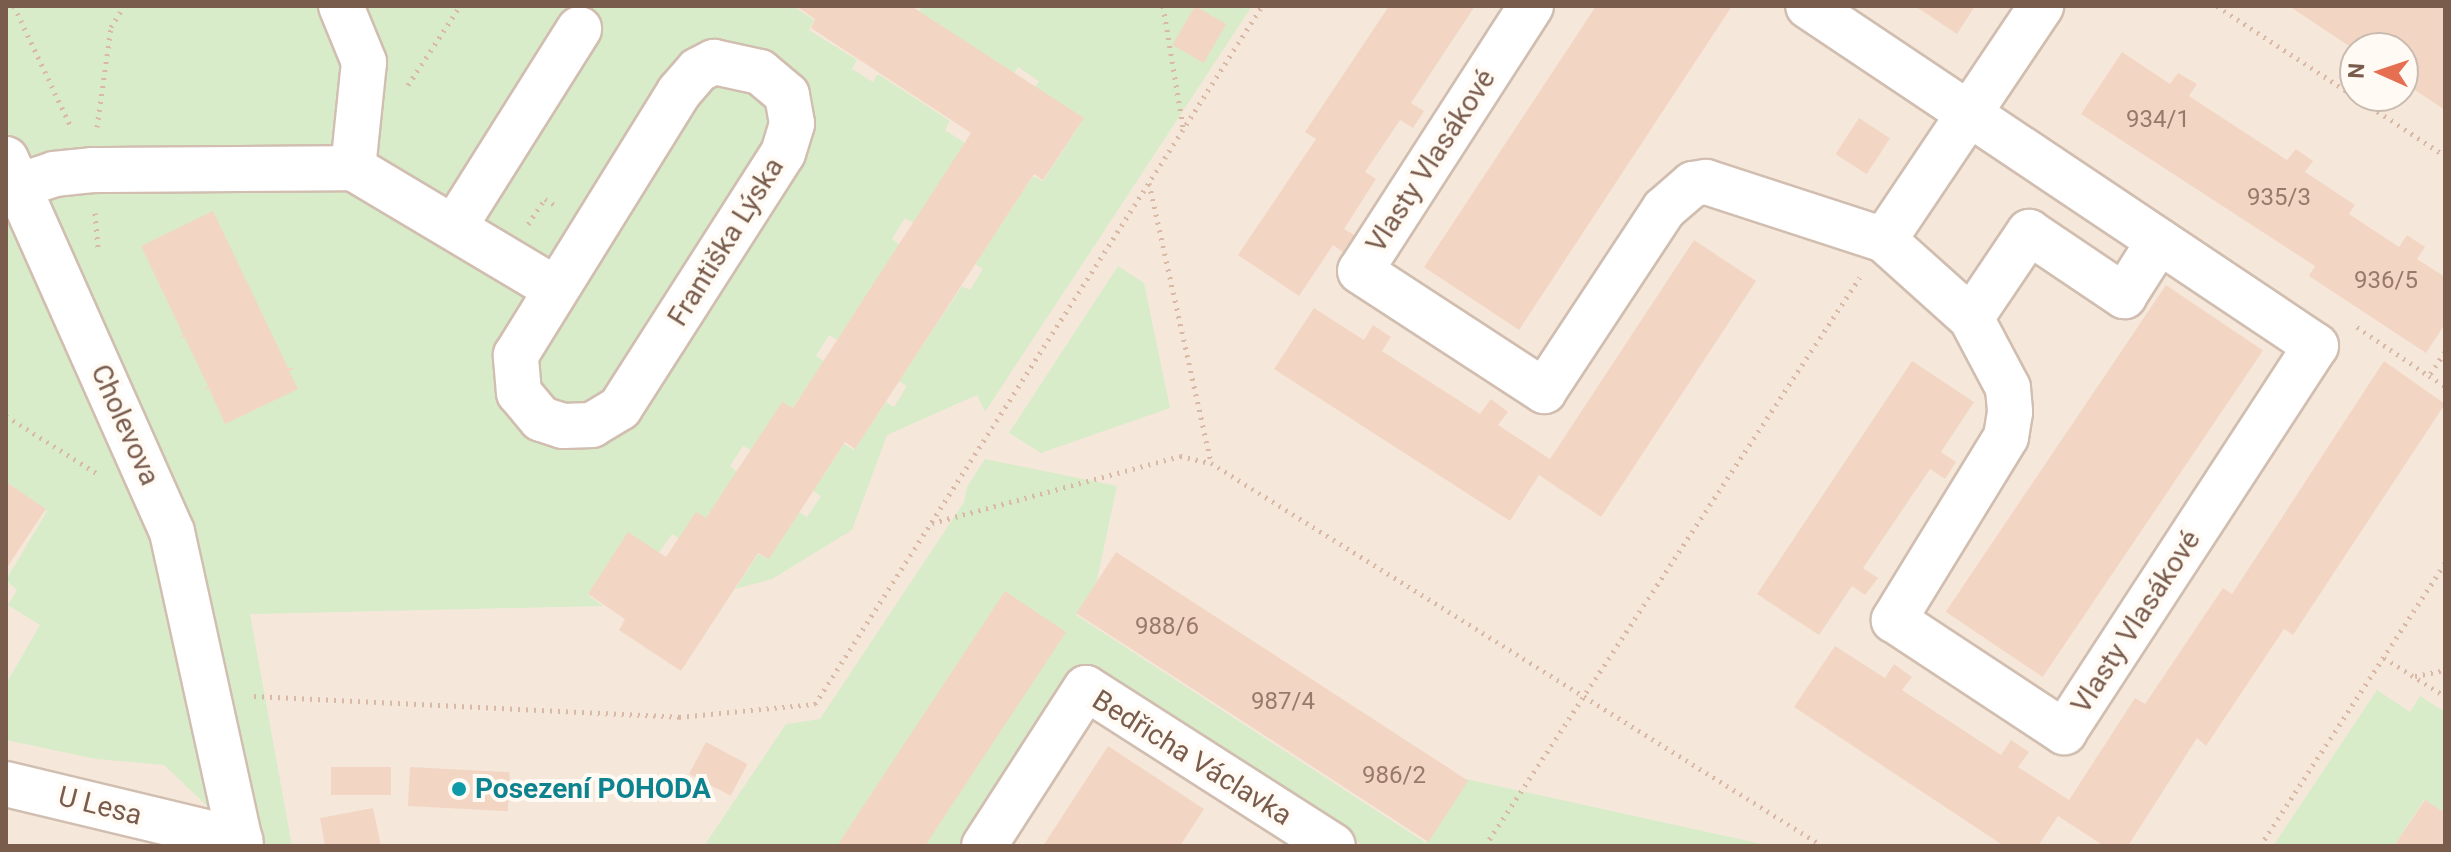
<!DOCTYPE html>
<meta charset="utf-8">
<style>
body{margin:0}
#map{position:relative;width:2451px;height:852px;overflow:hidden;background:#fdf6ec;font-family:Roboto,sans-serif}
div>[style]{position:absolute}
.residential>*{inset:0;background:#f5e8da}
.green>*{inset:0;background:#d8ecc9}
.building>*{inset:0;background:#f3d5c3;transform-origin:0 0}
.path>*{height:5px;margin-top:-2.5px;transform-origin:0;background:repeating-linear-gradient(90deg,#d9b8a5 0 2px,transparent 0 8px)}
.roads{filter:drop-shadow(2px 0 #d1beb0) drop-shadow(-2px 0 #d1beb0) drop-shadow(0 2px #d1beb0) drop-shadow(0 -2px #d1beb0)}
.minor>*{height:44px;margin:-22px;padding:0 22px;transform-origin:22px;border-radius:22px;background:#fff}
.dots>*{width:22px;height:22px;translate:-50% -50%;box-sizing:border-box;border:4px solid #fffaf3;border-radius:50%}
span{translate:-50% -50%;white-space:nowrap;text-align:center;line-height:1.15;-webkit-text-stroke:8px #fffaf3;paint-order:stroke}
.number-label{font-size:24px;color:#987a6a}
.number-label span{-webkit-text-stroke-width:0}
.street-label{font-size:28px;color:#7a5c4d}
.culture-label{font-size:28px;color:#0d838f;font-weight:700}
.left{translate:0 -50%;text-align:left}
.frame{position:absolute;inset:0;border:8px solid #7a5c4d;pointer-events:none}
.north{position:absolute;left:2339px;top:32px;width:80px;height:80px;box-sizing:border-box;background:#fffaf3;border:2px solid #cabbb1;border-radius:50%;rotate:273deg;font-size:22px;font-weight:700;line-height:32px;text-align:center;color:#7a5c4d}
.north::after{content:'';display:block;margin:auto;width:28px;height:36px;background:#e76f51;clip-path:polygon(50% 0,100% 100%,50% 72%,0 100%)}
</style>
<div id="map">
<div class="residential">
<div style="clip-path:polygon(evenodd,6px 6px,2445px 6px,2445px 846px,6px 846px,6px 6px,2355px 48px,2403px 48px,2403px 96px,2355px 96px,2355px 48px)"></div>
</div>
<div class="green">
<div style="clip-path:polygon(6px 6px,793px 6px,814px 20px,809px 30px,857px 60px,852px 69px,873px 82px,878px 74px,950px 121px,945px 130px,965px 143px,914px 223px,905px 218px,892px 239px,900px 245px,837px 340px,829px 335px,816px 356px,824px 361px,792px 409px,751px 450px,743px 446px,730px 466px,737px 472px,706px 518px,680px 539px,672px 534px,658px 554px,627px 535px,588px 595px,603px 606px,250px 614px,292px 846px,249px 846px,164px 765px,96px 759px,6px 740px,6px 684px,40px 625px,8px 605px,17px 590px,6px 580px,47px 511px,6px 482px)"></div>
<div style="clip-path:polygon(923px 6px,1252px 6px,985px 412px,977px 395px,887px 435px,852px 530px,772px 579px,735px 589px,758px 554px,769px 559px,799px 512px,807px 517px,821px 496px,813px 491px,844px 444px,854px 450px,886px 402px,894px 407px,907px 386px,899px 381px,962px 286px,970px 290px,983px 269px,975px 264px,1033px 176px,1043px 181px,1083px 120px,1034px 89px,1039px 81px,1018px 67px,1013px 75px,918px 13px)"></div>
<div style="clip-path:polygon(1118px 266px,1144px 283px,1170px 408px,1041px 453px,1009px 433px)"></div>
<div style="clip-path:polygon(985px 459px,1117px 486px,1096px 585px,1076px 615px,1426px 843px,1466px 784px,1457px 777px,1771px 846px,1364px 846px,1086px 665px,1080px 666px,966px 846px,704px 846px,786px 724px,820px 719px,964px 502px,967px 487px)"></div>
<div style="clip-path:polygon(2377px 690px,2410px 712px,2420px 696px,2445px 712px,2445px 813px,2424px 800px,2394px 846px,2273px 846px)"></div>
</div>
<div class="building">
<div style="clip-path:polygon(796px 6px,911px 6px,1084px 118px,1043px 180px,1034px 174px,855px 449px,845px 442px,769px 559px,758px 553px,681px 671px,619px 630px,625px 619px,588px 594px,628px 532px,666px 557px,696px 512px,706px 518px,782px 402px,793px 408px,971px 133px,811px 28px,815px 19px)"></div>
<div style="left:1195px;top:6px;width:36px;height:45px;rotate:30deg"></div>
<div style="clip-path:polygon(1389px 6px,1475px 6px,1411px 103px,1424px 111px,1413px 128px,1400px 120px,1365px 172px,1376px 179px,1344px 229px,1356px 236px,1344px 253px,1333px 245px,1299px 296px,1238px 255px,1316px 139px,1305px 132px)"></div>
<div style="clip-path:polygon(1596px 6px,1732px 6px,1519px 330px,1424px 267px)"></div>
<div style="clip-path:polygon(1915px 6px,1975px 6px,1957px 34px)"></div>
<div style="clip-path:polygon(2289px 6px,2445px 6px,2445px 110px,2403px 82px,2403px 48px,2355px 50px)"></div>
<div style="clip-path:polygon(2122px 52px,2170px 84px,2178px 73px,2197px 84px,2189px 96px,2287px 160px,2296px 149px,2313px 161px,2305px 172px,2355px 205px,2349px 214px,2399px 247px,2407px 235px,2425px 247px,2417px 259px,2445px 277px,2445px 324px,2426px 353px,2309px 276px,2315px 266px,2081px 114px)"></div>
<div style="left:1859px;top:118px;width:37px;height:43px;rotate:33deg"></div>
<div style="clip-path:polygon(213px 211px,288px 368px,295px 368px,289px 371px,298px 389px,225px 424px,209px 388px,203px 391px,208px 386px,184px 336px,178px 339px,183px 334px,141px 246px)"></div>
<div style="clip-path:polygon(1694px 240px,1756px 281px,1601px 517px,1539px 475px,1510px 521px,1274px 369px,1314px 308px,1364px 340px,1373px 325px,1391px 337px,1382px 351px,1480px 414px,1491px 399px,1508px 412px,1498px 425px,1550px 459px)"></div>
<div style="left:2166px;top:285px;width:117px;height:394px;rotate:34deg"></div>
<div style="clip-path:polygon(1912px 361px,1974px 402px,1941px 452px,1956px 462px,1945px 479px,1930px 469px,1863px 568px,1878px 578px,1865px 595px,1852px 586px,1819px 635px,1757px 594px)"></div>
<div style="clip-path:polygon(2384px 361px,2445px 404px,2293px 635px,2284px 629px,2206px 746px,2197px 738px,2128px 846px,2104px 846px,2058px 816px,2038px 846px,2004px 846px,1794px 707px,1835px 646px,1885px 678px,1894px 664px,1912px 677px,1902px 690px,2001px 755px,2011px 740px,2029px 752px,2018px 767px,2069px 800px,2135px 698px,2145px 704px,2223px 588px,2232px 594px)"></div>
<div style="clip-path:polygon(6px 482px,46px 509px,6px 569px)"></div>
<div style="left:1116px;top:552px;width:420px;height:73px;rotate:33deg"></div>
<div style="clip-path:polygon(1005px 591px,1066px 632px,925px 846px,837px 846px)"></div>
<div style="left:706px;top:742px;width:47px;height:36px;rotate:28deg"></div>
<div style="clip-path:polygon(1108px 746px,1204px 809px,1180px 846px,1043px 846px)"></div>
<div style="left:331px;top:767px;width:60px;height:28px"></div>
<div style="left:410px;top:767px;width:100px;height:39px;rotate:3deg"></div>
<div style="clip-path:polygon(2425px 800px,2445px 813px,2445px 846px,2394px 846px)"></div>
<div style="clip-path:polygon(373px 808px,381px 846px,325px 846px,320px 818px)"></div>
</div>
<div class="path">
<div style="left:14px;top:6px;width:136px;rotate:64.8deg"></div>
<div style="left:1163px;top:6px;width:123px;rotate:80.6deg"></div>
<div style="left:2217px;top:6px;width:273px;rotate:33.3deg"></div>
<div style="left:408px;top:85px;width:95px;rotate:-56.6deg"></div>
<div style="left:97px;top:127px;width:101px;rotate:-82deg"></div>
<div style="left:111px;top:27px;width:25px;rotate:-58deg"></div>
<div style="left:1149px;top:183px;width:286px;rotate:77.5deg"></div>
<div style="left:95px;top:213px;width:38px;rotate:85deg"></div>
<div style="left:528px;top:224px;width:30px;rotate:-56deg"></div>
<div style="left:545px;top:199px;width:15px;rotate:32deg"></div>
<div style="left:2357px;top:327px;width:87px;rotate:34.2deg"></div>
<div style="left:2445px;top:352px;width:29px;rotate:124deg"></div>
<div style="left:2429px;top:376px;width:19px;rotate:32deg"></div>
<div style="left:6px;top:416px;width:109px;rotate:32.2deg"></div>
<div style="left:932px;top:523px;width:257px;rotate:-15.1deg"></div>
<div style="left:1180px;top:456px;width:32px;rotate:13deg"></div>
<div style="left:1211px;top:463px;width:722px;rotate:32.04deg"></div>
<div style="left:2384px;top:658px;width:72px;rotate:31.9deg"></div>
<div style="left:2415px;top:676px;width:31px;rotate:-11deg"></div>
<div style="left:254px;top:696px;width:426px;rotate:2.8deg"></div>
<div style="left:679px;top:717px;width:137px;rotate:-5.5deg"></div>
<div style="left:815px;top:704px;width:829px;rotate:-57.36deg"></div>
<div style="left:1485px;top:846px;width:681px;rotate:-56.61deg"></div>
<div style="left:2260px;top:846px;width:338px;rotate:-56.8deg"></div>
</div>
<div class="roads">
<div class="minor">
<div style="left:341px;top:6px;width:61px;rotate:67.7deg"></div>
<div style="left:364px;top:62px;width:107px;rotate:95.9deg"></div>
<div style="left:1531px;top:6px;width:315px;rotate:122.8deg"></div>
<div style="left:1360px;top:271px;width:220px;rotate:33.1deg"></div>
<div style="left:1544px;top:391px;width:218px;rotate:-56.6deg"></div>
<div style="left:1664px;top:209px;width:38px;rotate:-41deg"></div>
<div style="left:1693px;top:184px;width:13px;rotate:-9deg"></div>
<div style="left:1706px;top:182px;width:187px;rotate:18deg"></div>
<div style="left:1884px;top:240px;width:117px;rotate:41.9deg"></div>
<div style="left:1971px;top:318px;width:79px;rotate:62.1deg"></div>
<div style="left:2008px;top:388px;width:24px;rotate:85deg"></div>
<div style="left:2010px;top:412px;width:25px;rotate:99deg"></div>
<div style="left:2006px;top:437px;width:215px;rotate:121.5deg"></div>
<div style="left:1894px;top:620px;width:204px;rotate:33.4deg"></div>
<div style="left:2064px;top:732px;width:461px;rotate:-56.9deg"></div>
<div style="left:2316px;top:346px;width:611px;rotate:-146.21deg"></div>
<div style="left:714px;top:62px;width:47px;rotate:12.3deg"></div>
<div style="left:760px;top:72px;width:35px;rotate:40deg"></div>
<div style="left:787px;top:95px;width:29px;rotate:80deg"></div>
<div style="left:792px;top:124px;width:30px;rotate:107deg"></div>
<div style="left:783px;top:153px;width:303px;rotate:122.6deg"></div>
<div style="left:620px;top:408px;width:33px;rotate:149deg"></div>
<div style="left:592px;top:425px;width:29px;rotate:178deg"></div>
<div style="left:563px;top:426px;width:23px;rotate:-162deg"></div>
<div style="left:541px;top:419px;width:34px;rotate:-130deg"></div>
<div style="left:519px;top:393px;width:38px;rotate:-95deg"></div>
<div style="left:516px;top:355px;width:309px;rotate:-58.2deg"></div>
<div style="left:679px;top:92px;width:29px;rotate:-49deg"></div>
<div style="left:698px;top:70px;width:18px;rotate:-27deg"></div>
<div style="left:6px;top:159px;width:408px;rotate:66deg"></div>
<div style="left:172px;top:532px;width:321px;rotate:77.6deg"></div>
<div style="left:18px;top:186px;width:38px;rotate:-18deg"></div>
<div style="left:54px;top:174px;width:38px;rotate:-6deg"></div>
<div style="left:92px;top:170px;width:261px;rotate:-0.4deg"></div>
<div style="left:353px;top:168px;width:236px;rotate:30.8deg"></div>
<div style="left:455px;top:226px;width:233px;rotate:-57.8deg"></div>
<div style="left:1884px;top:240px;width:282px;rotate:-56.1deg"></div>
<div style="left:1971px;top:318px;width:104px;rotate:-56deg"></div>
<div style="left:2029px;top:232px;width:115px;rotate:34deg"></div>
<div style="left:2124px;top:296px;width:65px;rotate:-57.5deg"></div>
<div style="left:6px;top:784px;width:241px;rotate:13.5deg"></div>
<div style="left:984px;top:846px;width:188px;rotate:-57.2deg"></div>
<div style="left:1086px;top:688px;width:293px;rotate:32.6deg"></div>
</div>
</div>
<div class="dots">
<div style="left:459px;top:789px;background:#0f9aa8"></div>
</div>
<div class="number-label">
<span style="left:2158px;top:120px">934/1</span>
<span style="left:2279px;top:198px">935/3</span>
<span style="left:2386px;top:281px">936/5</span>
<span style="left:1167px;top:627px">988/6</span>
<span style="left:1283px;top:702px">987/4</span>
<span style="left:1394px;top:776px">986/2</span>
</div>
<div class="street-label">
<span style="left:1431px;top:161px;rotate:-57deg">Vlasty Vlasákové</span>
<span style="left:726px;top:242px;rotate:-58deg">Františka Lýska</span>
<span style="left:125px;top:425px;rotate:66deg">Cholevova</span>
<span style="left:2136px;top:622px;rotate:-57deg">Vlasty Vlasákové</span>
<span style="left:1192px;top:758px;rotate:32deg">Bedřicha Václavka</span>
<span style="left:100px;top:806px;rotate:14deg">U Lesa</span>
</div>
<div class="culture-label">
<span class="left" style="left:475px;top:789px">Posezení POHODA</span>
</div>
<div class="frame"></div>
<div class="north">N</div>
</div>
